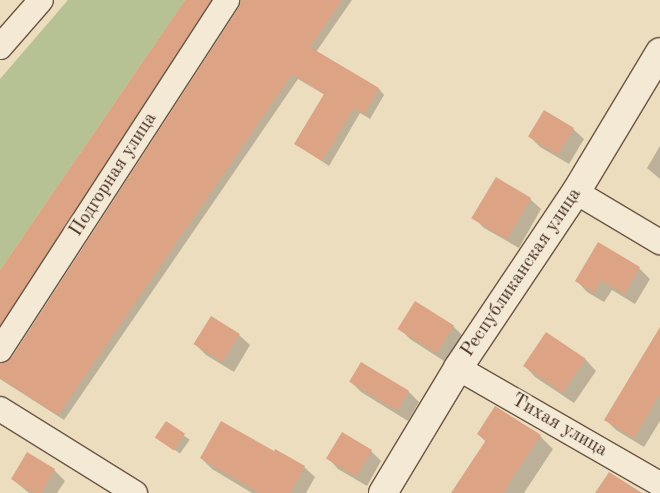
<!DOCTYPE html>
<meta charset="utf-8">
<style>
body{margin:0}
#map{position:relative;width:660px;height:493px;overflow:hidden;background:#ecddbe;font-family:"Old Standard TT",serif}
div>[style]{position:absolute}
.green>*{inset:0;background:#b6c293}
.shadow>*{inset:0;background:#0003;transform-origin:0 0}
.building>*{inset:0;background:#dca384;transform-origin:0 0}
.roads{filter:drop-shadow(1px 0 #6c5545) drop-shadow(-1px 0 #6c5545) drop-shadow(0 1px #6c5545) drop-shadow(0 -1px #6c5545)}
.minor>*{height:24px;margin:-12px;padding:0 12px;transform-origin:12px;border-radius:12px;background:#f3e9d5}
.tertiary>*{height:28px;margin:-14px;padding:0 14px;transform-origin:14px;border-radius:14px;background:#f3e9d5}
span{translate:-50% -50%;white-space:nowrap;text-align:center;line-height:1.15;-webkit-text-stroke:4.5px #f3e9d5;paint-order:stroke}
.street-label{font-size:19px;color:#41281d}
</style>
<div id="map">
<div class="green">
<div style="clip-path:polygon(68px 0,185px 0,0 270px,0 79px)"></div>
</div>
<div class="shadow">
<div style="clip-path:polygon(186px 0,220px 0,0 339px,0 273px)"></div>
<div style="clip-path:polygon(240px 0,352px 0,316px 52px,379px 89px,384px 95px,370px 119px,360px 113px,329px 166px,296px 144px,325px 95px,298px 79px,64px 420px,0 379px,0 363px,6px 364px,12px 358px,240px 8px)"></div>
<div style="clip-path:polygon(573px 129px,584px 139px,569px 164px,540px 147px,530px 137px)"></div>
<div style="clip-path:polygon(660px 146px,660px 179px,647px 168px)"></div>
<div style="clip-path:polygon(530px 199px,541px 209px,519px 248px,484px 228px,474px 218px)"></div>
<div style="clip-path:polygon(639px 268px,650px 279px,635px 304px,612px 290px,604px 302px,587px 292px,577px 281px)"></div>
<div style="clip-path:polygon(453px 326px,463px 336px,447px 363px,410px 339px,400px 329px)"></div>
<div style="clip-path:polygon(660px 330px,660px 421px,644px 447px,616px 430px,606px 420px)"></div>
<div style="clip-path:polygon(547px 334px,586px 360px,596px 371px,574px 403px,535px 377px,525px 366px)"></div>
<div style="clip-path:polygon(239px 335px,250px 345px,234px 372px,206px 355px,195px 344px)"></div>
<div style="clip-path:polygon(362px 363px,409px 392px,419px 402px,408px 421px,361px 392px,351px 382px)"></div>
<div style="clip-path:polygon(496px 407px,540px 436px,553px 449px,524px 493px,452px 493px,486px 442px,478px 434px)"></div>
<div style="left:166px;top:423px;width:29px;height:17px;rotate:35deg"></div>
<div style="clip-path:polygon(371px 451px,381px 461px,367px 486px,338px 469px,328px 458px)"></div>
<div style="clip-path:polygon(274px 453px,304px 467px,315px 477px,306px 493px,252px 493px,212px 469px,201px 458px)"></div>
<div style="clip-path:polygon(54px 470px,65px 481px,57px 493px,29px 493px,12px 479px)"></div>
</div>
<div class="building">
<div style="clip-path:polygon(185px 0,211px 0,0 325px,0 270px)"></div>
<div style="clip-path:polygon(241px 0,342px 0,310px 47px,379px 88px,364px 114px,354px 108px,322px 161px,294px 144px,324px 94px,292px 74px,58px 415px,0 378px,0 364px,12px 357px,239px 7px)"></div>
<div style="left:544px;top:110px;width:35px;height:31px;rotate:31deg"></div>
<div style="left:496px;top:177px;width:41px;height:48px;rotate:31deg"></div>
<div style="clip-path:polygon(598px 242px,640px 267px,624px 294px,601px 280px,594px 293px,575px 281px)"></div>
<div style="left:415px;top:301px;width:46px;height:33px;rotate:32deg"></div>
<div style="left:211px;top:316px;width:34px;height:33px;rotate:32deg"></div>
<div style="clip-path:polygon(660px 327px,660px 394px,634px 438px,604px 420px)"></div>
<div style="left:546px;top:332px;width:48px;height:41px;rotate:34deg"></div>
<div style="left:361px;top:362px;width:56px;height:23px;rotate:31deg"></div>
<div style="clip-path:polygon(495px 406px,541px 435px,503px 493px,451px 493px,486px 440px,477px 434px)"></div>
<div style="left:166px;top:421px;width:23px;height:20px;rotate:34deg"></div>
<div style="clip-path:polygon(221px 421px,274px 451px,275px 449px,305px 466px,290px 493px,259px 493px,200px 458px)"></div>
<div style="left:342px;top:432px;width:35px;height:31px;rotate:31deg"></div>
<div style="clip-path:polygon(27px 452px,55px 469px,41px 493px,34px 493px,11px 479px)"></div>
<div style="clip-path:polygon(609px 472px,642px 493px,595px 493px)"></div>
</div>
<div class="roads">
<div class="minor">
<div style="left:0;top:47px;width:62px;rotate:-48.9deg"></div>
<div style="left:576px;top:192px;width:98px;rotate:30.8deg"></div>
<div style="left:0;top:350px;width:417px;rotate:-57deg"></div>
<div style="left:458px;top:368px;width:233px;rotate:29.9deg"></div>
<div style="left:0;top:409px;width:159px;rotate:31.9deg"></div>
</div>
<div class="tertiary">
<div style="left:383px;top:493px;width:146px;rotate:-59deg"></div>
<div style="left:458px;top:368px;width:212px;rotate:-56.2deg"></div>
<div style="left:576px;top:192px;width:163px;rotate:-59deg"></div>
</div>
</div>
<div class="street-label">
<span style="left:114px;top:175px;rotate:-57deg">Подгорная улица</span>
<span style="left:522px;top:273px;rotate:-56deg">Республиканская улица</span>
<span style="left:559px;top:426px;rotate:30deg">Тихая улица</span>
</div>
</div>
